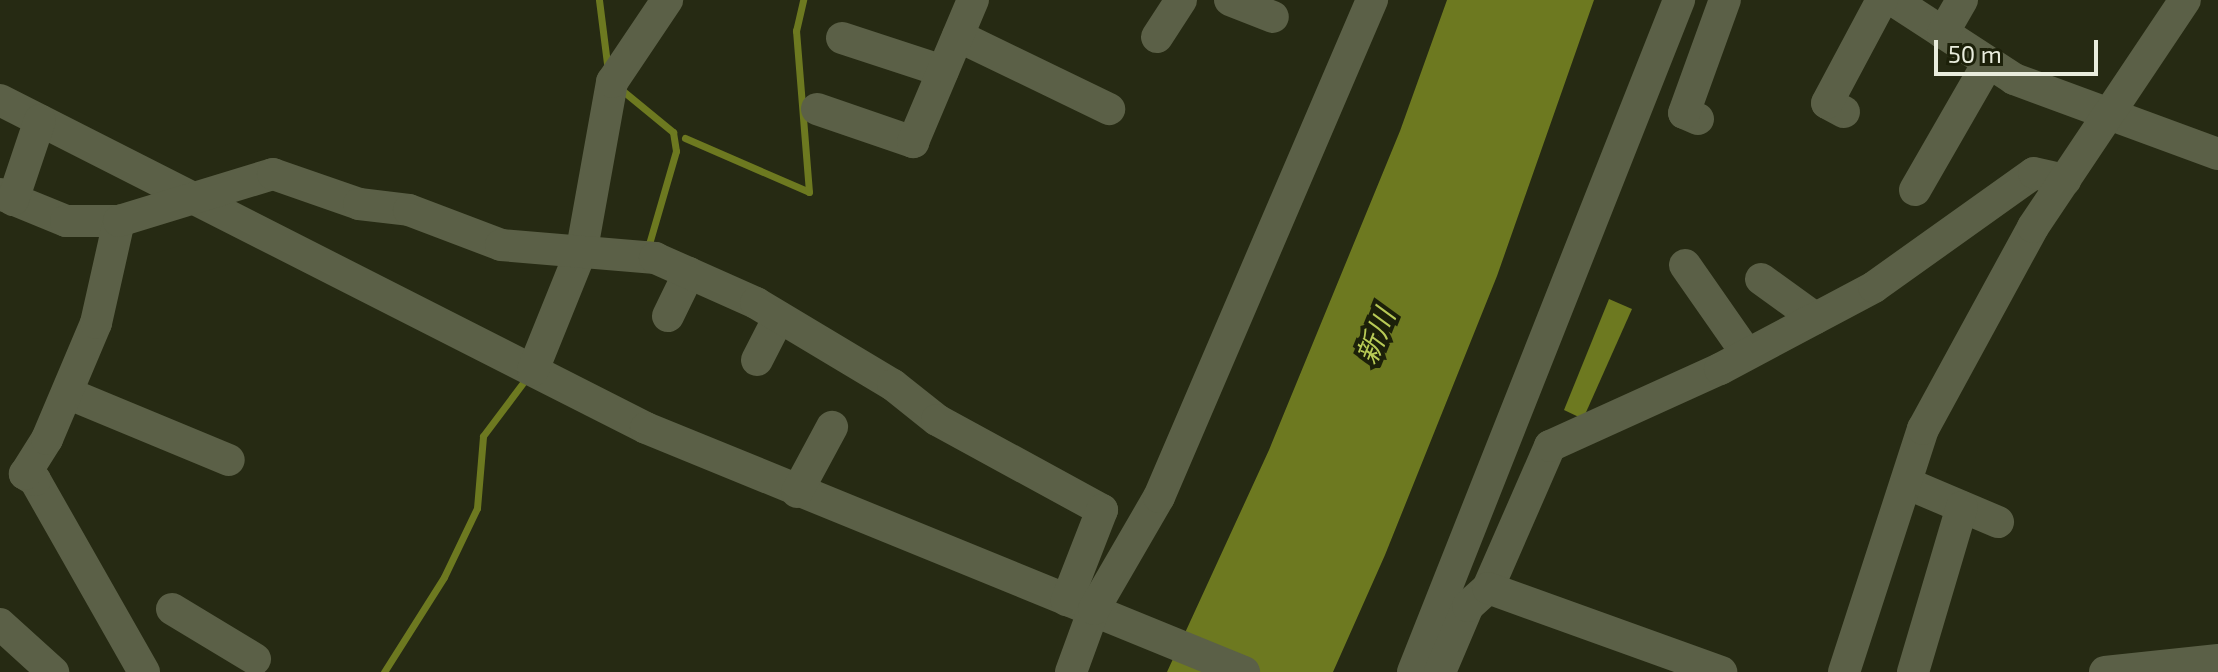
<!DOCTYPE html>
<meta charset="utf-8">
<style>
body{margin:0}
#map{position:relative;width:2218px;height:672px;overflow:hidden;background:#262a13;font-family:"Exo 2","Noto Sans JP",sans-serif}
div>[style]{position:absolute}
.water>*{inset:0;background:#6d7920}
.stream>*{height:7px;margin:-3.5px;padding:0 3.5px;transform-origin:3.5px;border-radius:3.5px;background:#6d7920}
.minor>*{height:32px;margin:-16px;padding:0 16px;transform-origin:16px;border-radius:16px;background:#5b6047}
span{translate:-50% -50%;white-space:nowrap;text-align:center;line-height:1.15;-webkit-text-stroke:8px #1c2009;paint-order:stroke}
.water-label{font-size:28px;color:#b8ca56;font-style:italic}
.scale{position:absolute;left:1934px;top:40px;width:164px;height:36px;box-sizing:border-box;border:4px solid #e9ecdd;border-top:0;padding-left:10px;font-size:24px;line-height:28px;white-space:nowrap;color:#e9ecdd;-webkit-text-stroke:6px #1c2009;paint-order:stroke}
</style>
<div id="map">
<div class="water">
<div style="clip-path:polygon(1447px 0,1594px 0,1497px 276px,1385px 555px,1333px 672px,1167px 672px,1269px 450px,1400px 131px)"></div>
<div style="clip-path:polygon(1609px 299px,1632px 309px,1583px 419px,1564px 410px)"></div>
</div>
<div class="stream">
<div style="left:599px;top:0;width:64px;rotate:82.8deg"></div>
<div style="left:623px;top:91px;width:65px;rotate:39.4deg"></div>
<div style="left:673px;top:132px;width:19px;rotate:81deg"></div>
<div style="left:676px;top:151px;width:97px;rotate:106.2deg"></div>
<div style="left:649px;top:244px;width:4px;rotate:180deg"></div>
<div style="left:685px;top:138px;width:135px;rotate:23.5deg"></div>
<div style="left:809px;top:192px;width:162px;rotate:-94.6deg"></div>
<div style="left:796px;top:31px;width:32px;rotate:-77deg"></div>
<div style="left:384px;top:672px;width:112px;rotate:-57.7deg"></div>
<div style="left:444px;top:577px;width:76px;rotate:-64.4deg"></div>
<div style="left:477px;top:508px;width:72px;rotate:-85.2deg"></div>
<div style="left:483px;top:436px;width:70px;rotate:-53.1deg"></div>
</div>
<div class="minor">
<div style="left:1230px;top:0;width:46px;rotate:21.6deg"></div>
<div style="left:1893px;top:0;width:145px;rotate:33.1deg"></div>
<div style="left:2014px;top:79px;width:217px;rotate:20.2deg"></div>
<div style="left:1943px;top:33px;width:38px;rotate:-60deg"></div>
<div style="left:958px;top:36px;width:168px;rotate:25.8deg"></div>
<div style="left:1157px;top:37px;width:44px;rotate:-57deg"></div>
<div style="left:842px;top:38px;width:106px;rotate:18.1deg"></div>
<div style="left:0;top:100px;width:724px;rotate:26.92deg"></div>
<div style="left:646px;top:428px;width:646px;rotate:22.2deg"></div>
<div style="left:817px;top:109px;width:102px;rotate:19deg"></div>
<div style="left:913px;top:142px;width:154px;rotate:-67.1deg"></div>
<div style="left:1844px;top:112px;width:19px;rotate:-152deg"></div>
<div style="left:1827px;top:103px;width:117px;rotate:-61.9deg"></div>
<div style="left:1698px;top:119px;width:15px;rotate:-157deg"></div>
<div style="left:1684px;top:113px;width:120px;rotate:-70.1deg"></div>
<div style="left:1915px;top:190px;width:146px;rotate:-60.1deg"></div>
<div style="left:0;top:194px;width:71px;rotate:22.2deg"></div>
<div style="left:66px;top:221px;width:53px"></div>
<div style="left:13px;top:200px;width:84px;rotate:-71.4deg"></div>
<div style="left:1685px;top:265px;width:108px;rotate:55.1deg"></div>
<div style="left:1761px;top:279px;width:67px;rotate:35.8deg"></div>
<div style="left:668px;top:316px;width:48px;rotate:-64deg"></div>
<div style="left:757px;top:360px;width:48px;rotate:-62.9deg"></div>
<div style="left:533px;top:370px;width:131px;rotate:-68deg"></div>
<div style="left:582px;top:249px;width:170px;rotate:-79.8deg"></div>
<div style="left:612px;top:82px;width:99px;rotate:-56.1deg"></div>
<div style="left:67px;top:393px;width:175px;rotate:22.5deg"></div>
<div style="left:1906px;top:483px;width:100px;rotate:23deg"></div>
<div style="left:797px;top:492px;width:74px;rotate:-61.7deg"></div>
<div style="left:1488px;top:588px;width:155px;rotate:-66.4deg"></div>
<div style="left:1550px;top:446px;width:187px;rotate:-24.4deg"></div>
<div style="left:1720px;top:369px;width:174px;rotate:-28deg"></div>
<div style="left:1874px;top:287px;width:196px;rotate:-35.5deg"></div>
<div style="left:2034px;top:173px;width:32px;rotate:13deg"></div>
<div style="left:172px;top:609px;width:97px;rotate:31.1deg"></div>
<div style="left:0;top:624px;width:72px;rotate:42.2deg"></div>
<div style="left:144px;top:672px;width:221px;rotate:-119.6deg"></div>
<div style="left:35px;top:480px;width:12px;rotate:-149deg"></div>
<div style="left:25px;top:474px;width:41px;rotate:-57.8deg"></div>
<div style="left:47px;top:439px;width:126px;rotate:-67.1deg"></div>
<div style="left:96px;top:323px;width:105px;rotate:-77.3deg"></div>
<div style="left:119px;top:221px;width:161px;rotate:-17deg"></div>
<div style="left:273px;top:174px;width:91px;rotate:19.2deg"></div>
<div style="left:359px;top:204px;width:50px;rotate:6.8deg"></div>
<div style="left:409px;top:210px;width:98px;rotate:20.8deg"></div>
<div style="left:501px;top:245px;width:155px;rotate:4.8deg"></div>
<div style="left:655px;top:258px;width:111px;rotate:24deg"></div>
<div style="left:756px;top:303px;width:160px;rotate:30.9deg"></div>
<div style="left:893px;top:385px;width:56px;rotate:38.5deg"></div>
<div style="left:937px;top:420px;width:188px;rotate:28.6deg"></div>
<div style="left:1102px;top:510px;width:97px;rotate:111.3deg"></div>
<div style="left:1071px;top:672px;width:67px;rotate:-69.9deg"></div>
<div style="left:1094px;top:609px;width:129px;rotate:-59.9deg"></div>
<div style="left:1159px;top:497px;width:541px;rotate:-66.8deg"></div>
<div style="left:1413px;top:672px;width:723px;rotate:-68.4deg"></div>
<div style="left:1440px;top:672px;width:72px;rotate:-67deg"></div>
<div style="left:1468px;top:606px;width:27px;rotate:-42deg"></div>
<div style="left:1488px;top:588px;width:248px;rotate:19.8deg"></div>
<div style="left:1844px;top:672px;width:256px;rotate:-72deg"></div>
<div style="left:1923px;top:429px;width:230px;rotate:-61.4deg"></div>
<div style="left:2033px;top:227px;width:273px;rotate:-56.2deg"></div>
<div style="left:1913px;top:672px;width:172px;rotate:-73.5deg"></div>
<div style="left:2105px;top:672px;width:114px;rotate:-6.1deg"></div>
</div>
<div class="water-label">
<span style="left:1375px;top:336px;rotate:-68deg">新川</span>
</div>
<div class="scale">50 m</div>
</div>
